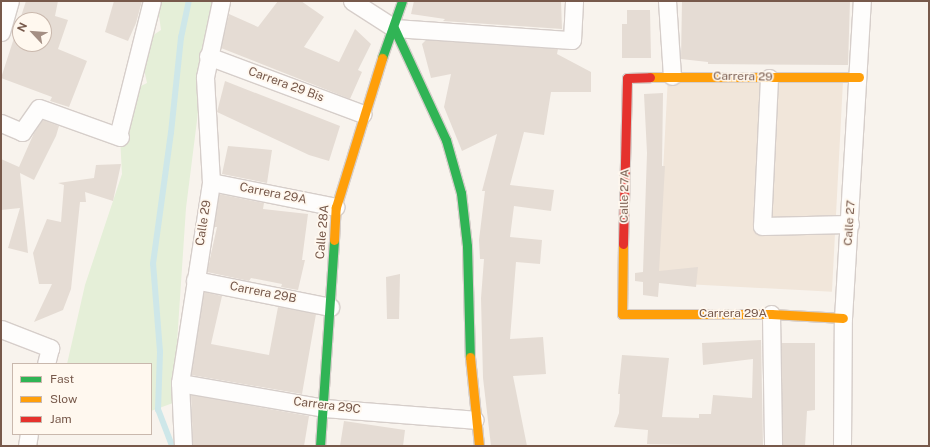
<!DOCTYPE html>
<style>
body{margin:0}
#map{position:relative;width:930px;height:447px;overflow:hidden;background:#f8f3ed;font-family:"Public Sans",sans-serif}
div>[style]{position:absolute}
.residential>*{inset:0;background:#f1e6da;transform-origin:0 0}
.green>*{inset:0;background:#e5efd8}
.stream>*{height:5.5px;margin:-2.75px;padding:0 2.75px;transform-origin:2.75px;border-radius:2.75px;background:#cee7e9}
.building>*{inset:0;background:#e5dcd4}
.roads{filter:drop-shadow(1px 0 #d6ceca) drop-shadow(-1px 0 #d6ceca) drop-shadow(0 1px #d6ceca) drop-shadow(0 -1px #d6ceca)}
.street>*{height:17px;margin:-8.5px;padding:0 8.5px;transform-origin:8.5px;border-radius:8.5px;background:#fefdfc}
.fast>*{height:9px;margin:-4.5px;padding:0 4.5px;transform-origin:4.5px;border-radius:4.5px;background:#30b455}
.slow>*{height:9px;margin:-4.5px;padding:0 4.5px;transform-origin:4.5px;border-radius:4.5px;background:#ff9f0a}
.jam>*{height:9px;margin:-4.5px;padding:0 4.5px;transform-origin:4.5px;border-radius:4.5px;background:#e5322d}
span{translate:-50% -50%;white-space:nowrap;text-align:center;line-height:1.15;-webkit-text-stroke:3.5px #fff8ef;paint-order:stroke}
.street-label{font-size:12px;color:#77594b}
.frame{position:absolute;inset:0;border:2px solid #77594b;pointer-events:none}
.legend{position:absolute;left:12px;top:363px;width:140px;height:72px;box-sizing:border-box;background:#fff8ef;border:1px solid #c9b8ad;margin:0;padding:5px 7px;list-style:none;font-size:12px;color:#77594b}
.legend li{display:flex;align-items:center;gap:8px;height:20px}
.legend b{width:20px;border:1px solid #c9b8ad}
.north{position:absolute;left:12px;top:12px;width:40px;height:40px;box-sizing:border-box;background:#fff8ef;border:1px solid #c9b8ad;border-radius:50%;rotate:296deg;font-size:11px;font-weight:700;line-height:16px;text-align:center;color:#77594b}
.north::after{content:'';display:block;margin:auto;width:14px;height:18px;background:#a48f84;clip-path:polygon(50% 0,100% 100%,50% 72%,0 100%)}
</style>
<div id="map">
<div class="residential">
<div style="left:843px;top:81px;width:211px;height:175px;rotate:93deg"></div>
</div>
<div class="green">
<div style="clip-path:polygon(157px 1px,212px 1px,186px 208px,173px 403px,151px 411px,151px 364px,67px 364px,85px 285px,122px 174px,120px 137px,135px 89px,147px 83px,141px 56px,151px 47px,146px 40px,161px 30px)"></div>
</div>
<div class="stream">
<div style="left:172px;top:446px;width:39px;rotate:-111deg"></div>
<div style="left:158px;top:410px;width:58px;rotate:-88deg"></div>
<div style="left:160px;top:352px;width:88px;rotate:-94.5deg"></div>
<div style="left:153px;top:264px;width:132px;rotate:-82.2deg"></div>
<div style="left:171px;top:133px;width:96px;rotate:-84deg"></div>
<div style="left:181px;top:38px;width:38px;rotate:-78deg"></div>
</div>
<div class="building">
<div style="clip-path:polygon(evenodd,26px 1px,58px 1px,55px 16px,68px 20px,58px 49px,87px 61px,69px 107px,50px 101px,52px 97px,1px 78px,26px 1px,20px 20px,44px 20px,44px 44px,20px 44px,20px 20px)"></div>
<div style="clip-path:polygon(114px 1px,142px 1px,136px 23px,128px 41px,105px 32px)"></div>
<div style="clip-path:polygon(278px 1px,301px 1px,324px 17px,304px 47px,339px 62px,355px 29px,371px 44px,358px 70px,362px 72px,350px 99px,221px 48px,229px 14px,258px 27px)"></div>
<div style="clip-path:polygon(414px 1px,561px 1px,562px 29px,443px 21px,445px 19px,411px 14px)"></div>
<div style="clip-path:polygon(682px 1px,850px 1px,848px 65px,708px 64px,708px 62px,681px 59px)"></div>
<div style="clip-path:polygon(627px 10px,650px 10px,651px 58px,622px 58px,622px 24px,627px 24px)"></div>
<div style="clip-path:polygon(426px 40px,558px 49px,557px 54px,591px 72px,591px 92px,551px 92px,544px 135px,524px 132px,510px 185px,554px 190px,551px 211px,514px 206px,510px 237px,542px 240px,540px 264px,516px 262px,510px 339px,543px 337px,546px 374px,513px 376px,527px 446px,491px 446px,483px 378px,481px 298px,484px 259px,480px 259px,479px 240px,485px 191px,482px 191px,497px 134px,462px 151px,444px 107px,451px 74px,431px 78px,422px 44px)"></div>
<div style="clip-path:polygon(225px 81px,340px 126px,329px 161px,309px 155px,217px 112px)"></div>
<div style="clip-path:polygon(663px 93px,662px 166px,665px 166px,659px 271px,698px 267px,696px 287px,659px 283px,658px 297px,643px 295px,643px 282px,635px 281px,635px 273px,643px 272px,647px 153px,644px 94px)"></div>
<div style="clip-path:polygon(43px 120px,59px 126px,56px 136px,34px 180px,20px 173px,28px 253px,8px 248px,20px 208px,1px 210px,1px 159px,19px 167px,34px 133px)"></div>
<div style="clip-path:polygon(228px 146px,272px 150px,267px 183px,222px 174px)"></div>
<div style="clip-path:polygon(121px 164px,113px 201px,85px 192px,86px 202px,80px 202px,71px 289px,63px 310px,34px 322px,52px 284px,39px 284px,33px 253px,47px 219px,61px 222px,64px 185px,58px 183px,94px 178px,96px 165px)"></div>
<div style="clip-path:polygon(219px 194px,264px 203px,263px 209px,308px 214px,302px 260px,305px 260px,298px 290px,281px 287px,282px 284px,251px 278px,249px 281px,207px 272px,217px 227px,214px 227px)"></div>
<div style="clip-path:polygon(400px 274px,399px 319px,387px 319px,386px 277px)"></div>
<div style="clip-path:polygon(204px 292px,222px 296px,211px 344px,269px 355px,278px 307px,316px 314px,302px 394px,191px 375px)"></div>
<div style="clip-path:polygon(761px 340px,763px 446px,647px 444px,648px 430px,614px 427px,619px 413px,620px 394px,618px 394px,622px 355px,669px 358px,662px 417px,699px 418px,699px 414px,711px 414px,713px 395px,752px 398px,753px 359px,703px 365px,702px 343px)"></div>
<div style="clip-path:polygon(781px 343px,815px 343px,815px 410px,807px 411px,805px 446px,783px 446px)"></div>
<div style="clip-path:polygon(191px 395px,309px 416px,304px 446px,193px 446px)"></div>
<div style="clip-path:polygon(344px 421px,405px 430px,403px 446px,340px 446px)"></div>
</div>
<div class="roads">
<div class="street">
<div style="left:352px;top:1px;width:50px;rotate:32.7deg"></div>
<div style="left:394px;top:28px;width:178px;rotate:3.9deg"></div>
<div style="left:572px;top:40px;width:39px;rotate:-87deg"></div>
<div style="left:667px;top:1px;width:75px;rotate:86.2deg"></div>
<div style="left:1px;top:32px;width:32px;rotate:-74deg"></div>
<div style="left:208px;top:56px;width:165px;rotate:20.5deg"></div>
<div style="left:769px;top:78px;width:148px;rotate:92.7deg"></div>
<div style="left:762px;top:226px;width:88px;rotate:-1.3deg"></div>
<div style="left:1px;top:123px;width:23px;rotate:23deg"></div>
<div style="left:22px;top:132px;width:29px;rotate:-55deg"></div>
<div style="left:39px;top:108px;width:86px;rotate:19.7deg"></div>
<div style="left:118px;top:136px;width:139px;rotate:-75.9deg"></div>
<div style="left:211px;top:182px;width:127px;rotate:11.3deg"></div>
<div style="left:195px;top:280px;width:138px;rotate:11.3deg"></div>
<div style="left:771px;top:314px;width:132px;rotate:89.1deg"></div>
<div style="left:1px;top:329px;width:53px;rotate:21.2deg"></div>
<div style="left:50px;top:348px;width:16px;rotate:104deg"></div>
<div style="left:180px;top:383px;width:146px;rotate:9.8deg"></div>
<div style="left:324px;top:408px;width:151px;rotate:4.5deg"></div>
<div style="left:27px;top:446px;width:12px;rotate:-81deg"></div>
<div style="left:183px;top:446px;width:63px;rotate:-92.7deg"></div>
<div style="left:180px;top:383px;width:203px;rotate:-81.2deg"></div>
<div style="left:211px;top:182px;width:105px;rotate:-93.3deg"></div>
<div style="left:205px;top:77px;width:78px;rotate:-78.1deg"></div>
<div style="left:842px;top:446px;width:128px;rotate:-89.6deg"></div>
<div style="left:843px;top:318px;width:318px;rotate:-86.6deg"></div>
</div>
<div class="fast">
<div style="left:394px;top:28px;width:123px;rotate:65.1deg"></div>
<div style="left:446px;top:140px;width:55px;rotate:74.2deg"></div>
<div style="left:461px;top:193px;width:53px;rotate:83.5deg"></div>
<div style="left:467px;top:246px;width:111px;rotate:88.5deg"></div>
<div style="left:382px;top:58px;width:60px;rotate:-70.7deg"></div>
<div style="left:320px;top:446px;width:206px;rotate:-86.1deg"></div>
</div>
<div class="slow">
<div style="left:650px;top:77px;width:209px"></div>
<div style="left:334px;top:240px;width:33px;rotate:-87deg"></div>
<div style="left:336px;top:207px;width:156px;rotate:-72.8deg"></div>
<div style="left:623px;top:244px;width:70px;rotate:90.8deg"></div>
<div style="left:622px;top:314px;width:149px"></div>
<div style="left:771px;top:314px;width:72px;rotate:3.2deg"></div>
<div style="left:470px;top:357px;width:89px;rotate:84.2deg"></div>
</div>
<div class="jam">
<div style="left:623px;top:244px;width:166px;rotate:-88.6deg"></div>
<div style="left:627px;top:78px;width:23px;rotate:-2deg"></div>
</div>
</div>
<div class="street-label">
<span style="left:743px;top:77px;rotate:1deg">Carrera 29</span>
<span style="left:286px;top:85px;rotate:20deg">Carrera 29 Bis</span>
<span style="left:273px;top:194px;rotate:11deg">Carrera 29A</span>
<span style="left:625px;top:196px;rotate:-89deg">Calle 27A</span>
<span style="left:204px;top:223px;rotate:-81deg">Calle 29</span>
<span style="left:850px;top:223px;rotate:-86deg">Calle 27</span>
<span style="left:323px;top:232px;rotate:-85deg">Calle 28A</span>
<span style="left:263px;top:293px;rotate:11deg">Carrera 29B</span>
<span style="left:733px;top:314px">Carrera 29A</span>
<span style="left:327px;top:406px;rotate:7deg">Carrera 29C</span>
</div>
<div class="frame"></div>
<ul class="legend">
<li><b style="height:5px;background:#30b455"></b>Fast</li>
<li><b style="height:5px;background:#ff9f0a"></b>Slow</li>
<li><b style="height:5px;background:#e5322d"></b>Jam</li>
</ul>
<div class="north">N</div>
</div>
